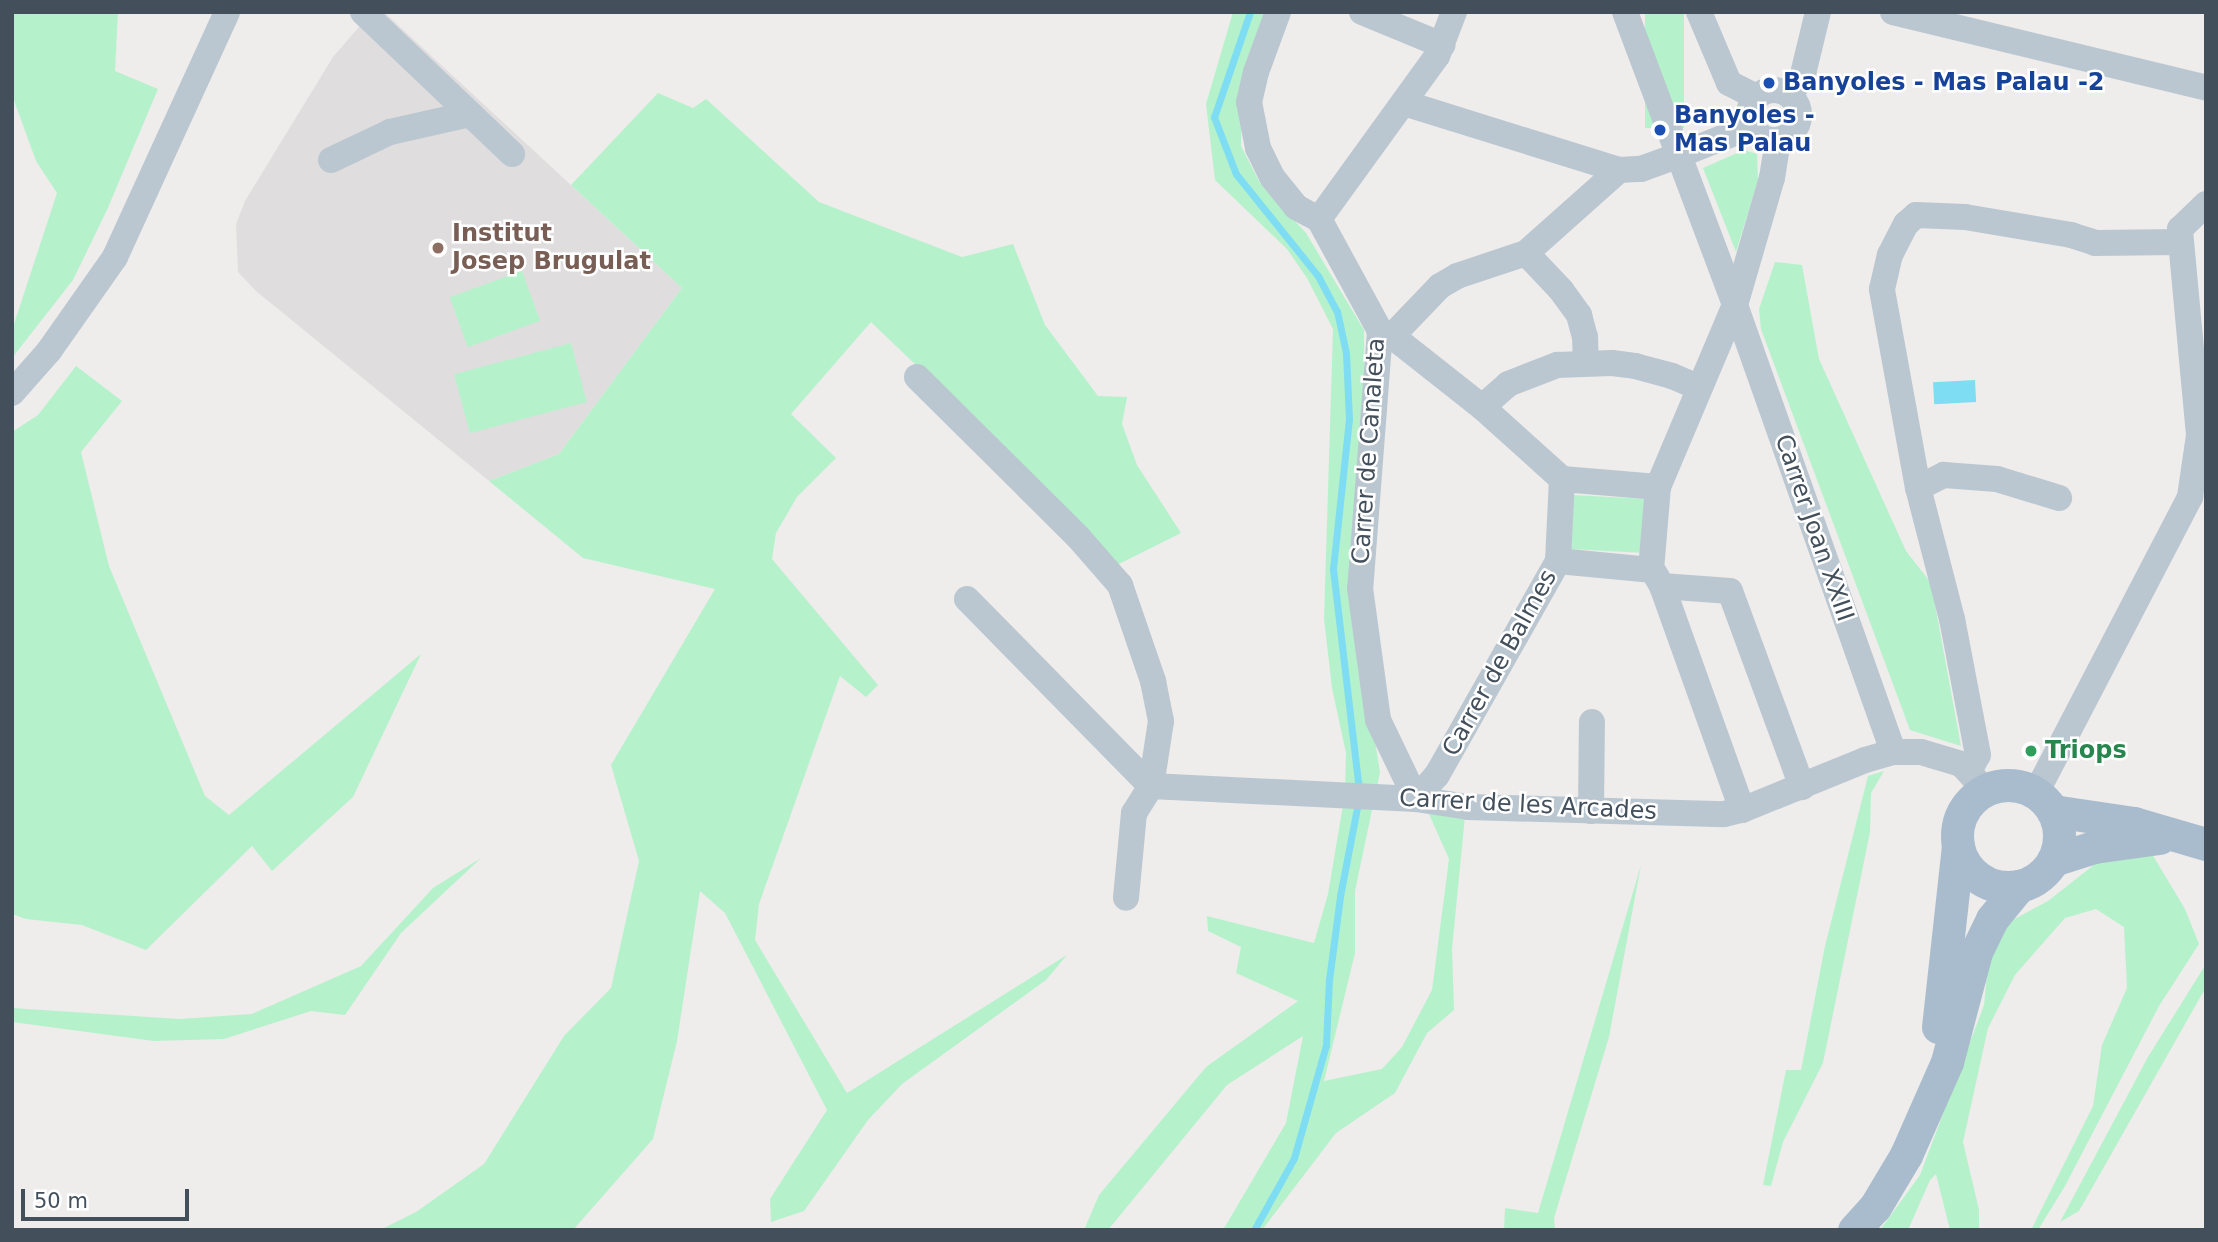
<!DOCTYPE html>
<style>
body{margin:0}
#map{position:relative;width:2218px;height:1242px;overflow:hidden;background:#efecec;font-family:"DejaVu Sans",sans-serif}
div>[style]{position:absolute}
.education>*{inset:0;background:#e0ddde}
.green>*{inset:0;background:#b5f2cb;transform-origin:0 0}
.water>*{inset:0;background:#7eddf2;transform-origin:0 0}
.stream>*{height:7px;margin:-3.5px;padding:0 3.5px;transform-origin:3.5px;border-radius:3.5px;background:#7eddf2}
.minor>*{height:26px;margin:-13px;padding:0 13px;transform-origin:13px;border-radius:13px;background:#bbc7d0}
.minor>.ring{margin:-13px;padding:0;box-sizing:content-box;background:none;border:26px solid #bbc7d0;border-radius:50%}
.major>*{height:33px;margin:-16.5px;padding:0 16.5px;transform-origin:16.5px;border-radius:16.5px;background:#a9bcce}
.major>.ring{margin:-16.5px;padding:0;box-sizing:content-box;background:none;border:33px solid #a9bcce;border-radius:50%}
.dots>*{width:19px;height:19px;translate:-50% -50%;box-sizing:border-box;border:4px solid #fff;border-radius:50%}
span{translate:-50% -50%;white-space:nowrap;text-align:center;line-height:1.15;-webkit-text-stroke:5px #fff;paint-order:stroke}
.transit-label{font-size:24px;color:#164399;font-weight:700}
.left{translate:0 -50%;text-align:left}
.education-label{font-size:24px;color:#785e54;font-weight:700}
.street-label{font-size:24px;color:#43505b}
.leisure-label{font-size:24px;color:#27864d;font-weight:700}
.frame{position:absolute;inset:0;border:14px solid #43505b;pointer-events:none}
.scale{position:absolute;left:21px;top:1189px;width:168px;height:32px;box-sizing:border-box;border:4px solid #43505b;border-top:0;padding-left:9px;font-size:21px;line-height:24px;white-space:nowrap;color:#43505b;-webkit-text-stroke:5px #fff;paint-order:stroke}
</style>
<div id="map">
<div class="education">
<div style="clip-path:polygon(372px 12px,384px 12px,682px 288px,559px 454px,489px 481px,256px 291px,238px 272px,236px 224px,245px 201px,333px 57px)"></div>
</div>
<div class="green">
<div style="clip-path:polygon(12px 12px,118px 12px,115px 71px,158px 89px,107px 210px,73px 280px,12px 358px,12px 330px,57px 193px,36px 161px,12px 95px)"></div>
<div style="clip-path:polygon(1233px 12px,1267px 12px,1242px 94px,1241px 146px,1260px 183px,1306px 233px,1364px 330px,1366px 684px,1380px 772px,1355px 891px,1355px 953px,1324px 1081px,1382px 1069px,1402px 1047px,1432px 990px,1449px 859px,1429px 814px,1465px 816px,1452px 949px,1454px 1010px,1427px 1033px,1395px 1093px,1336px 1133px,1262px 1230px,1223px 1230px,1286px 1123px,1303px 1036px,1227px 1085px,1108px 1230px,1084px 1230px,1099px 1195px,1206px 1067px,1298px 1001px,1236px 973px,1241px 947px,1208px 931px,1207px 916px,1314px 943px,1328px 894px,1345px 793px,1346px 753px,1332px 688px,1324px 619px,1333px 329px,1307px 278px,1287px 249px,1215px 180px,1206px 104px)"></div>
<div style="left:1645px;top:12px;width:39px;height:116px"></div>
<div style="clip-path:polygon(658px 93px,693px 108px,706px 99px,819px 202px,962px 257px,1013px 244px,1045px 325px,1098px 396px,1127px 397px,1122px 424px,1137px 465px,1181px 533px,1115px 566px,1090px 532px,871px 322px,791px 414px,836px 458px,797px 497px,776px 533px,772px 559px,878px 685px,866px 697px,840px 676px,759px 904px,755px 940px,847px 1093px,1067px 955px,1046px 980px,902px 1084px,868px 1120px,804px 1211px,771px 1222px,770px 1199px,827px 1110px,725px 913px,700px 891px,677px 1041px,653px 1139px,573px 1230px,380px 1230px,416px 1212px,484px 1164px,564px 1036px,611px 988px,639px 861px,611px 765px,715px 589px,583px 558px,489px 481px,559px 454px,682px 288px,571px 185px)"></div>
<div style="clip-path:polygon(1744px 150px,1757px 154px,1758px 180px,1736px 252px,1703px 168px)"></div>
<div style="clip-path:polygon(1775px 262px,1802px 265px,1819px 359px,1906px 551px,1931px 583px,1961px 746px,1910px 730px,1761px 329px,1759px 309px)"></div>
<div style="left:522px;top:271px;width:53px;height:77px;rotate:70deg"></div>
<div style="left:571px;top:343px;width:61px;height:121px;rotate:75deg"></div>
<div style="clip-path:polygon(76px 366px,122px 401px,81px 452px,109px 566px,205px 796px,229px 815px,421px 654px,353px 797px,272px 871px,252px 846px,146px 950px,82px 925px,26px 919px,12px 914px,12px 432px,38px 415px)"></div>
<div style="left:1572px;top:495px;width:76px;height:54px;rotate:3deg"></div>
<div style="clip-path:polygon(1884px 771px,1871px 793px,1870px 832px,1823px 1063px,1783px 1142px,1771px 1186px,1763px 1185px,1786px 1070px,1801px 1070px,1825px 946px,1868px 776px)"></div>
<div style="clip-path:polygon(2152px 854px,2185px 909px,2199px 944px,2159px 1006px,2065px 1186px,2038px 1230px,2031px 1230px,2093px 1106px,2102px 1045px,2127px 988px,2124px 927px,2096px 909px,2065px 918px,2015px 975px,1988px 1028px,1963px 1142px,1979px 1210px,1979px 1230px,1950px 1230px,1936px 1174px,1930px 1180px,1908px 1230px,1880px 1230px,1920px 1175px,1984px 1005px,1989px 955px,2005px 924px,2048px 901px,2095px 864px)"></div>
<div style="clip-path:polygon(481px 858px,401px 933px,345px 1015px,311px 1011px,224px 1039px,154px 1041px,12px 1022px,12px 1008px,179px 1019px,252px 1014px,361px 966px,433px 888px)"></div>
<div style="clip-path:polygon(1641px 865px,1609px 1037px,1554px 1218px,1555px 1230px,1504px 1230px,1505px 1208px,1538px 1213px)"></div>
<div style="clip-path:polygon(2206px 964px,2206px 987px,2079px 1211px,2060px 1222px,2148px 1057px)"></div>
</div>
<div class="water">
<div style="left:1975px;top:380px;width:22px;height:42px;rotate:87deg"></div>
</div>
<div class="stream">
<div style="left:1250px;top:12px;width:111px;rotate:108.9deg"></div>
<div style="left:1214px;top:117px;width:61px;rotate:68.9deg"></div>
<div style="left:1236px;top:174px;width:131px;rotate:51.2deg"></div>
<div style="left:1318px;top:276px;width:40px;rotate:62deg"></div>
<div style="left:1337px;top:311px;width:43px;rotate:77.9deg"></div>
<div style="left:1346px;top:353px;width:66px;rotate:87.4deg"></div>
<div style="left:1349px;top:419px;width:151px;rotate:96.1deg"></div>
<div style="left:1333px;top:569px;width:222px;rotate:83.3deg"></div>
<div style="left:1254px;top:1230px;width:82px;rotate:-60.9deg"></div>
<div style="left:1294px;top:1158px;width:117px;rotate:-74.2deg"></div>
<div style="left:1326px;top:1045px;width:65px;rotate:-87.4deg"></div>
<div style="left:1329px;top:980px;width:85px;rotate:-82.5deg"></div>
<div style="left:1340px;top:896px;width:90px;rotate:-79.1deg"></div>
</div>
<div class="minor">
<div style="left:363px;top:12px;width:206px;rotate:43.6deg"></div>
<div style="left:1278px;top:12px;width:64px;rotate:110.1deg"></div>
<div style="left:1256px;top:72px;width:31px;rotate:103deg"></div>
<div style="left:1249px;top:102px;width:47px;rotate:78.9deg"></div>
<div style="left:1258px;top:148px;width:32px;rotate:64deg"></div>
<div style="left:1272px;top:177px;width:38px;rotate:51deg"></div>
<div style="left:1296px;top:207px;width:26px;rotate:28deg"></div>
<div style="left:1319px;top:219px;width:128px;rotate:61.4deg"></div>
<div style="left:1380px;top:331px;width:258px;rotate:94.4deg"></div>
<div style="left:1360px;top:588px;width:133px;rotate:82.2deg"></div>
<div style="left:1378px;top:720px;width:88px;rotate:64.3deg"></div>
<div style="left:1362px;top:12px;width:87px;rotate:22.4deg"></div>
<div style="left:1625px;top:12px;width:313px;rotate:69.4deg"></div>
<div style="left:1735px;top:305px;width:474px;rotate:70.5deg"></div>
<div style="left:1699px;top:12px;width:77px;rotate:67.1deg"></div>
<div style="left:1729px;top:83px;width:30px;rotate:27deg"></div>
<div style="left:1893px;top:12px;width:322px;rotate:13.6deg"></div>
<div class="ring" style="left:1749px;top:90px;width:24px;height:24px"></div>
<div style="left:1790px;top:96px;width:26px;rotate:-59deg"></div>
<div style="left:1803px;top:74px;width:64px;rotate:-76.4deg"></div>
<div style="left:1404px;top:103px;width:225px;rotate:17.3deg"></div>
<div style="left:1619px;top:170px;width:22px;rotate:-3deg"></div>
<div style="left:1641px;top:169px;width:38px;rotate:-20deg"></div>
<div style="left:1677px;top:156px;width:81px;rotate:-21.8deg"></div>
<div style="left:331px;top:160px;width:65px;rotate:-25.4deg"></div>
<div style="left:390px;top:132px;width:82px;rotate:-12.7deg"></div>
<div style="left:1319px;top:219px;width:201px;rotate:-54.1deg"></div>
<div style="left:1437px;top:56px;width:47px;rotate:-68.9deg"></div>
<div style="left:1526px;top:253px;width:51px;rotate:46.6deg"></div>
<div style="left:1561px;top:290px;width:31px;rotate:54deg"></div>
<div style="left:1579px;top:315px;width:23px;rotate:75deg"></div>
<div style="left:1585px;top:337px;width:26px;rotate:88deg"></div>
<div style="left:1380px;top:331px;width:13px;rotate:23deg"></div>
<div style="left:1392px;top:336px;width:115px;rotate:38.3deg"></div>
<div style="left:1482px;top:407px;width:108px;rotate:42deg"></div>
<div style="left:1392px;top:336px;width:69px;rotate:-46.2deg"></div>
<div style="left:1440px;top:286px;width:20px;rotate:-30deg"></div>
<div style="left:1457px;top:276px;width:73px;rotate:-18.4deg"></div>
<div style="left:1526px;top:253px;width:125px;rotate:-41.7deg"></div>
<div style="left:917px;top:377px;width:228px;rotate:44.8deg"></div>
<div style="left:1079px;top:538px;width:62px;rotate:48.9deg"></div>
<div style="left:1120px;top:585px;width:102px;rotate:71deg"></div>
<div style="left:1153px;top:681px;width:41px;rotate:78.7deg"></div>
<div style="left:1161px;top:721px;width:66px;rotate:98.7deg"></div>
<div style="left:1151px;top:786px;width:32px;rotate:122deg"></div>
<div style="left:1134px;top:813px;width:85px;rotate:95.4deg"></div>
<div style="left:12px;top:393px;width:56px;rotate:-48.6deg"></div>
<div style="left:49px;top:351px;width:115px;rotate:-54.9deg"></div>
<div style="left:115px;top:257px;width:269px;rotate:-65.4deg"></div>
<div style="left:1482px;top:407px;width:35px;rotate:-41deg"></div>
<div style="left:1508px;top:384px;width:53px;rotate:-21.2deg"></div>
<div style="left:1557px;top:365px;width:55px;rotate:-2.1deg"></div>
<div style="left:1612px;top:363px;width:23px;rotate:7deg"></div>
<div style="left:1635px;top:366px;width:38px;rotate:15deg"></div>
<div style="left:1672px;top:376px;width:30px;rotate:23deg"></div>
<div style="left:1658px;top:487px;width:96px;rotate:-175.2deg"></div>
<div style="left:1562px;top:479px;width:82px;rotate:92.8deg"></div>
<div style="left:1558px;top:561px;width:93px;rotate:5.5deg"></div>
<div style="left:1651px;top:570px;width:83px;rotate:-85.2deg"></div>
<div style="left:1658px;top:487px;width:198px;rotate:-67.1deg"></div>
<div style="left:1735px;top:305px;width:132px;rotate:-73.8deg"></div>
<div style="left:1772px;top:178px;width:39px;rotate:-81deg"></div>
<div style="left:1918px;top:488px;width:202px;rotate:-100.3deg"></div>
<div style="left:1882px;top:289px;width:35px;rotate:-77deg"></div>
<div style="left:1890px;top:255px;width:35px;rotate:-63deg"></div>
<div style="left:1906px;top:224px;width:13px;rotate:-42deg"></div>
<div style="left:1916px;top:215px;width:49px;rotate:2.3deg"></div>
<div style="left:1965px;top:217px;width:108px;rotate:9.6deg"></div>
<div style="left:2071px;top:235px;width:25px;rotate:18deg"></div>
<div style="left:2095px;top:243px;width:85px;rotate:-0.7deg"></div>
<div style="left:1655px;top:574px;width:14px;rotate:60deg"></div>
<div style="left:1662px;top:586px;width:238px;rotate:70.3deg"></div>
<div style="left:1662px;top:586px;width:68px;rotate:4.2deg"></div>
<div style="left:1730px;top:591px;width:209px;rotate:69.8deg"></div>
<div style="left:967px;top:599px;width:262px;rotate:45.5deg"></div>
<div style="left:1969px;top:771px;width:18px;rotate:-61deg"></div>
<div style="left:1978px;top:755px;width:138px;rotate:-100.8deg"></div>
<div style="left:1952px;top:619px;width:135px;rotate:-104.5deg"></div>
<div style="left:1918px;top:488px;width:29px;rotate:-27deg"></div>
<div style="left:1944px;top:475px;width:53px;rotate:4.3deg"></div>
<div style="left:1997px;top:479px;width:65px;rotate:17deg"></div>
<div style="left:1151px;top:786px;width:265px;rotate:2.8deg"></div>
<div style="left:1416px;top:799px;width:53px;rotate:8.7deg"></div>
<div style="left:1468px;top:807px;width:256px;rotate:1.6deg"></div>
<div style="left:1724px;top:814px;width:18px;rotate:-13deg"></div>
<div style="left:1742px;top:810px;width:133px;rotate:-22.1deg"></div>
<div style="left:1865px;top:760px;width:29px;rotate:-16deg"></div>
<div style="left:1893px;top:752px;width:28px"></div>
<div style="left:1921px;top:752px;width:42px;rotate:16.7deg"></div>
<div style="left:1961px;top:764px;width:35px;rotate:47deg"></div>
<div style="left:2036px;top:793px;width:334px;rotate:-62.5deg"></div>
<div style="left:2190px;top:497px;width:63px;rotate:-81.7deg"></div>
<div style="left:2199px;top:435px;width:207px;rotate:-95.3deg"></div>
<div style="left:2180px;top:229px;width:36px;rotate:-44deg"></div>
<div style="left:1416px;top:799px;width:32px;rotate:-49deg"></div>
<div style="left:1437px;top:775px;width:246px;rotate:-60.5deg"></div>
<div style="left:1591px;top:811px;width:89px;rotate:-89.4deg"></div>
</div>
<div class="major">
<div class="ring" style="left:1957px;top:785px;width:69px;height:69px"></div>
<div style="left:2053px;top:811px;width:82px;rotate:8.4deg"></div>
<div style="left:2134px;top:823px;width:75px;rotate:16.3deg"></div>
<div style="left:2053px;top:860px;width:43px;rotate:-17.6deg"></div>
<div style="left:2094px;top:847px;width:66px;rotate:-7.9deg"></div>
<div style="left:1938px;top:1027px;width:182px;rotate:-83.7deg"></div>
<div style="left:1854px;top:1230px;width:31px;rotate:-48deg"></div>
<div style="left:1875px;top:1207px;width:61px;rotate:-59.2deg"></div>
<div style="left:1906px;top:1155px;width:102px;rotate:-66.2deg"></div>
<div style="left:1947px;top:1062px;width:114px;rotate:-75.2deg"></div>
<div style="left:1976px;top:952px;width:37px;rotate:-64deg"></div>
<div style="left:1992px;top:919px;width:43px;rotate:-50.7deg"></div>
</div>
<div class="dots">
<div style="left:1769px;top:83px;background:#1a4fb4"></div>
<div style="left:1660px;top:130px;background:#1a4fb4"></div>
<div style="left:438px;top:248px;background:#8d6e63"></div>
<div style="left:2031px;top:751px;background:#2e9e5b"></div>
</div>
<div class="transit-label">
<span class="left" style="left:1783px;top:83px">Banyoles - Mas Palau -2</span>
<span class="left" style="left:1674px;top:130px">Banyoles -<br>Mas Palau</span>
</div>
<div class="education-label">
<span class="left" style="left:452px;top:248px">Institut<br>Josep Brugulat</span>
</div>
<div class="street-label">
<span style="left:1369px;top:451px;rotate:-86deg">Carrer de Canaleta</span>
<span style="left:1814px;top:528px;rotate:71deg">Carrer Joan XXIII</span>
<span style="left:1500px;top:663px;rotate:-61deg">Carrer de Balmes</span>
<span style="left:1528px;top:805px;rotate:3deg">Carrer de les Arcades</span>
</div>
<div class="leisure-label">
<span class="left" style="left:2045px;top:751px">Triops</span>
</div>
<div class="frame"></div>
<div class="scale">50 m</div>
</div>
